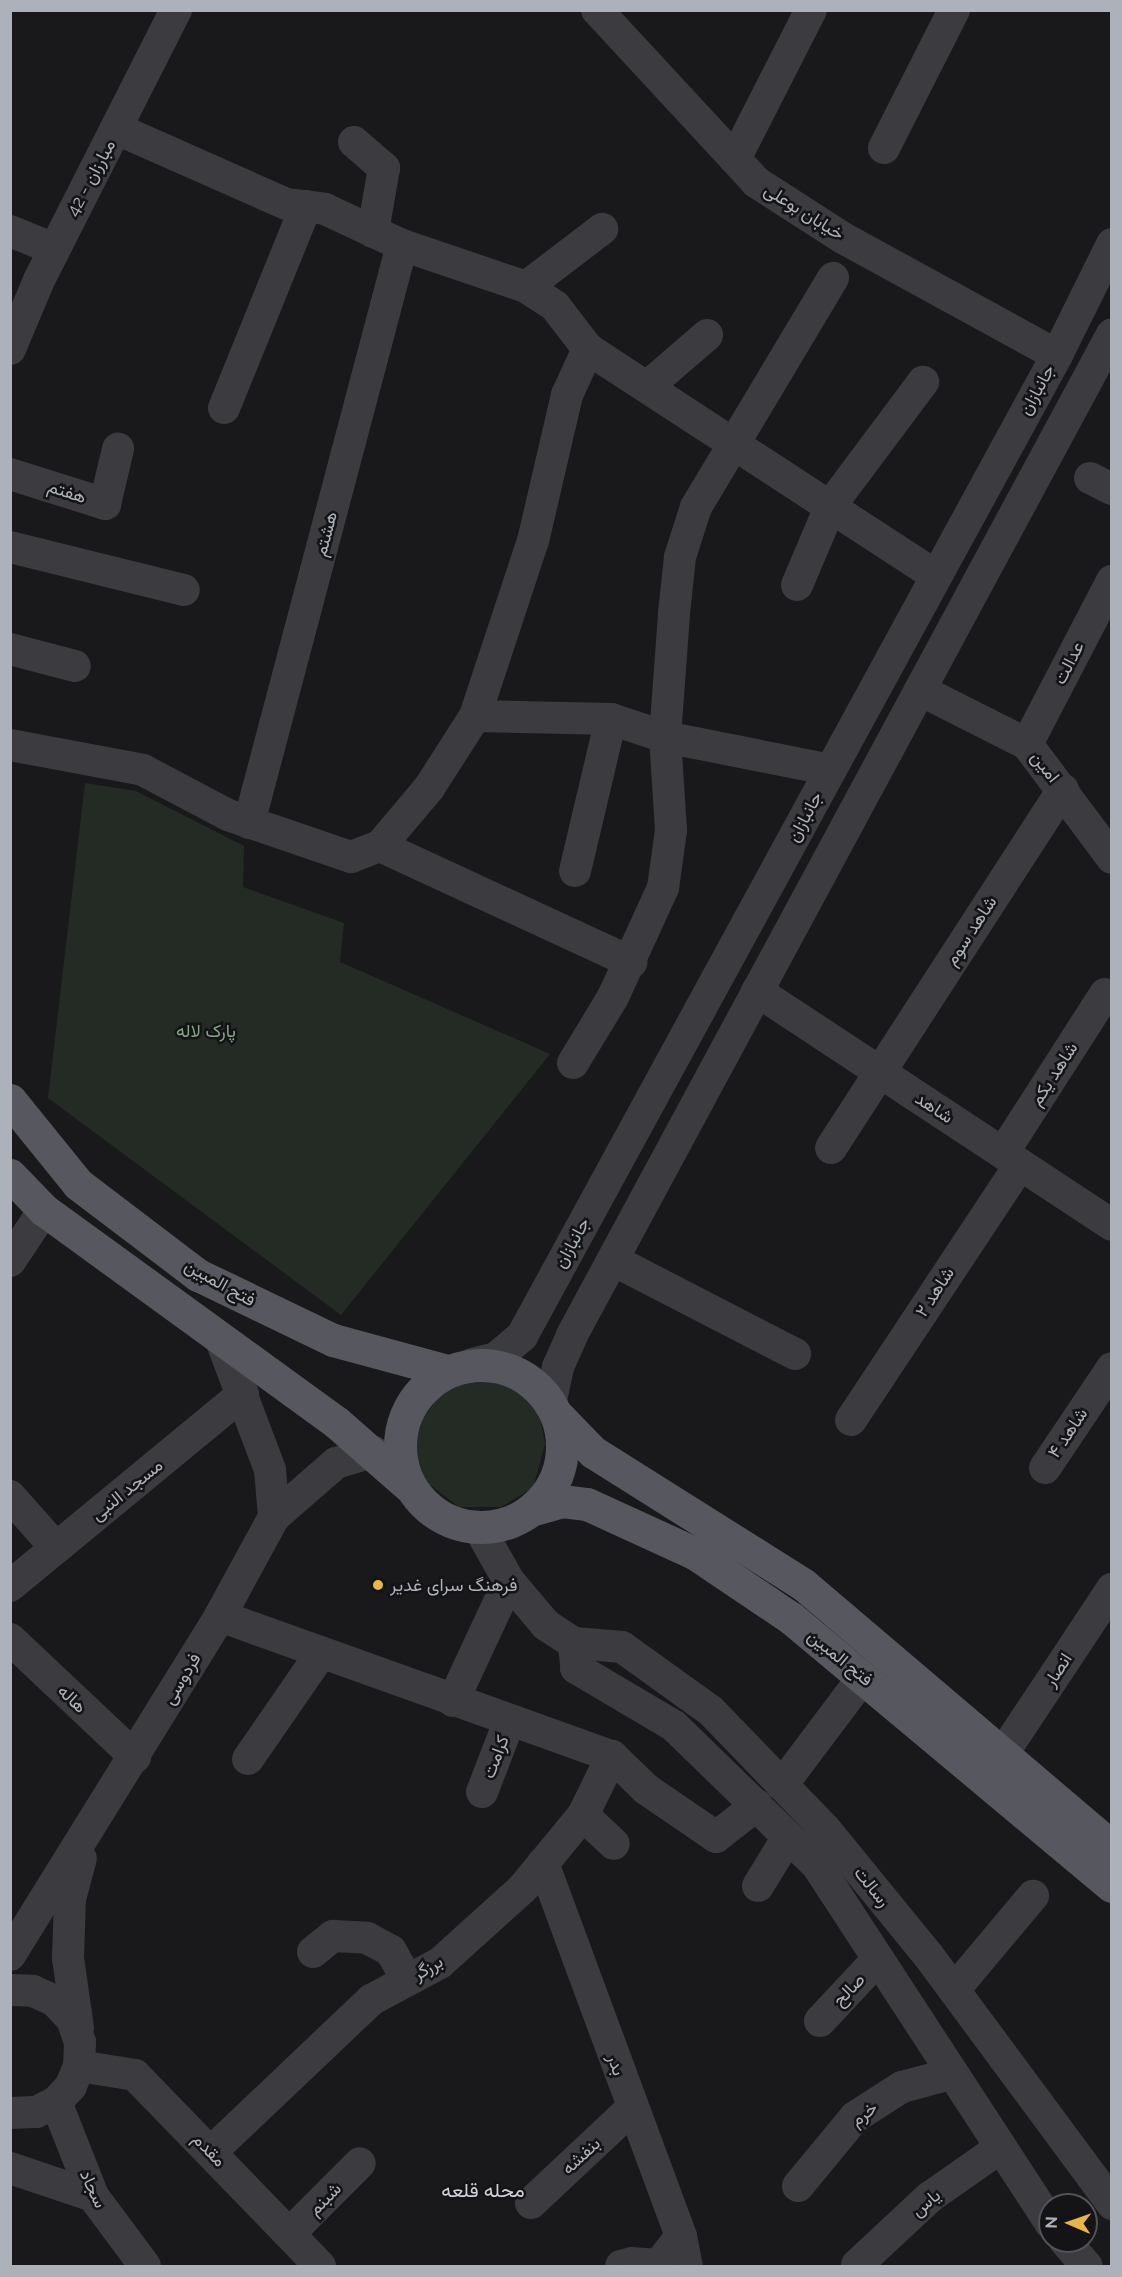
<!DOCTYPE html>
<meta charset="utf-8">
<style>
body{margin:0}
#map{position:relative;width:1122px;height:2277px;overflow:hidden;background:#19191b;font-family:Raleway,Vazirmatn,sans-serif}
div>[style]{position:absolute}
.green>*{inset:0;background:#242b25}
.minor>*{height:32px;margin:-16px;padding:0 16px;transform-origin:16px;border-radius:16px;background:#3b3b40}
.major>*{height:33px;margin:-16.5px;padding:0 16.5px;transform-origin:16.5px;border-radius:16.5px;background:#57585f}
.major>.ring{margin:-16.5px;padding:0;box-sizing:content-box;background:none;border:33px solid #57585f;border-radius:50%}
.dots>*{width:16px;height:16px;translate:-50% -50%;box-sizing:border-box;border:3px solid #141417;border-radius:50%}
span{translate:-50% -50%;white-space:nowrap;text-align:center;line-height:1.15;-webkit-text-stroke:5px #141417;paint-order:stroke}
.street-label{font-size:18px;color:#adb1ba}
.park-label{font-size:18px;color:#85a487}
.poi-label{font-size:18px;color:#adb1ba}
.left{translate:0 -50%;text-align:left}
.neighbourhood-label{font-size:20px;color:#cdd0d7}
.frame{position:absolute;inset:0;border:12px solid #adb1ba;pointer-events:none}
.north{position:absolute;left:1038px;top:2193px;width:60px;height:60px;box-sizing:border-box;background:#141417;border:2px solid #515358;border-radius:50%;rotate:272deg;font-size:16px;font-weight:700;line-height:24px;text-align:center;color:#adb1ba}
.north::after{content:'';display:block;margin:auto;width:21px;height:27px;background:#e9b544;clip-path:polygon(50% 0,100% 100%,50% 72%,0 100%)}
</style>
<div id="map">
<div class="green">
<div style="clip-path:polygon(85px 783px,136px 791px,244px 846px,243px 887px,344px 923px,340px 962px,550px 1054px,341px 1315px,48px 1098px)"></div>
<div style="clip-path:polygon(480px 1376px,500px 1377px,538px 1404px,545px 1444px,533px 1488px,501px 1507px,459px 1507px,421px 1478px,413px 1449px,423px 1418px,445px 1389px)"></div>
</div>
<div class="minor">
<div style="left:597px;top:10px;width:234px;rotate:47.2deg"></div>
<div style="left:756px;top:182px;width:103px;rotate:32.8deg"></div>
<div style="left:843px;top:238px;width:244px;rotate:28.7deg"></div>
<div style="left:117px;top:129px;width:185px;rotate:23.9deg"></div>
<div style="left:286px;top:204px;width:39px;rotate:7deg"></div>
<div style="left:325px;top:209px;width:85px;rotate:25.1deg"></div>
<div style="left:402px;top:245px;width:131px;rotate:18.7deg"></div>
<div style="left:526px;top:287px;width:35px;rotate:33deg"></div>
<div style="left:555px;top:306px;width:54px;rotate:52.5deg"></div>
<div style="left:588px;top:349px;width:415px;rotate:33.1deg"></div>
<div style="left:354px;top:142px;width:40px;rotate:41deg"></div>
<div style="left:384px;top:168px;width:65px;rotate:99.8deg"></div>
<div style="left:884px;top:148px;width:155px;rotate:-63.1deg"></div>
<div style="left:735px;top:159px;width:167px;rotate:-63deg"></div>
<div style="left:10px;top:231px;width:48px;rotate:22.2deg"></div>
<div style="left:526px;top:287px;width:96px;rotate:-37.3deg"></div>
<div style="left:10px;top:349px;width:75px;rotate:-67.2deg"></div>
<div style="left:39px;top:280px;width:303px;rotate:-63.1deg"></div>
<div style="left:648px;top:386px;width:78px;rotate:-40.8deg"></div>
<div style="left:224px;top:408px;width:218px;rotate:-67.9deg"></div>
<div style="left:10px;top:474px;width:100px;rotate:17.5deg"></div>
<div style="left:105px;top:504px;width:57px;rotate:-76.7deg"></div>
<div style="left:1090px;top:478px;width:25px;rotate:27deg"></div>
<div style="left:10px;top:547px;width:179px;rotate:13.9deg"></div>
<div style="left:797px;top:585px;width:87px;rotate:-67deg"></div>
<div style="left:831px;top:505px;width:154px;rotate:-53.2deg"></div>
<div style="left:10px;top:649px;width:67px;rotate:14.7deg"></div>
<div style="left:920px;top:690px;width:120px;rotate:26.8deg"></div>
<div style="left:1027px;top:744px;width:142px;rotate:53.3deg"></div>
<div style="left:475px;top:716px;width:184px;rotate:-71.7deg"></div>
<div style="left:533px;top:541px;width:150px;rotate:-76.9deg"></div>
<div style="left:567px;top:395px;width:51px;rotate:-65.5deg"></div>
<div style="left:1027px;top:744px;width:184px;rotate:-62.5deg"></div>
<div style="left:10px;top:745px;width:135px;rotate:10.6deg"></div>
<div style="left:143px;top:770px;width:96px;rotate:27.9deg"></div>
<div style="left:228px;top:815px;width:130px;rotate:18.9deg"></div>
<div style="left:351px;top:857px;width:31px;rotate:-21deg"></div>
<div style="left:380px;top:846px;width:76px;rotate:-49.8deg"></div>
<div style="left:429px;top:788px;width:85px;rotate:-57.4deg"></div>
<div style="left:475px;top:716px;width:136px;rotate:1.3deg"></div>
<div style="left:611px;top:719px;width:57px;rotate:18.4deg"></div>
<div style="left:665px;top:737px;width:169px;rotate:11.2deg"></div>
<div style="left:249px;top:823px;width:598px;rotate:-75.17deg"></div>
<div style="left:380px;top:846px;width:277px;rotate:24.8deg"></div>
<div style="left:575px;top:871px;width:156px;rotate:-76.7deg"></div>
<div style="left:757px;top:991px;width:425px;rotate:33.4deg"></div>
<div style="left:573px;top:1063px;width:77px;rotate:-58.8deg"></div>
<div style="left:613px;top:997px;width:120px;rotate:-65.4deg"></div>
<div style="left:663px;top:888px;width:59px;rotate:-82.1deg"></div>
<div style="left:671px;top:830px;width:93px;rotate:-93.7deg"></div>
<div style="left:665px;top:737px;width:124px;rotate:-85.8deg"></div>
<div style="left:674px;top:613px;width:56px;rotate:-83.9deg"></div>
<div style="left:680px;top:557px;width:52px;rotate:-72.3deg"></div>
<div style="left:696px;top:507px;width:267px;rotate:-59.1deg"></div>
<div style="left:831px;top:1148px;width:427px;rotate:-57.1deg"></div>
<div style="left:1003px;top:1153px;width:189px;rotate:-57.3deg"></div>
<div style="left:613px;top:1260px;width:205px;rotate:27.3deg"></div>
<div style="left:10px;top:1261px;width:61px;rotate:-56.3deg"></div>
<div style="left:221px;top:1340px;width:139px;rotate:69.3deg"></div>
<div style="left:270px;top:1470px;width:47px;rotate:85.1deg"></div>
<div style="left:472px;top:1364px;width:25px;rotate:-14deg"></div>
<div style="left:496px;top:1358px;width:34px;rotate:-40deg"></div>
<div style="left:522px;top:1336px;width:1117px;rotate:-61.39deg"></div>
<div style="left:1057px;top:355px;width:124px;rotate:-63.6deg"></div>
<div style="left:550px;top:1405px;width:39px;rotate:-78deg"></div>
<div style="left:558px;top:1367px;width:35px;rotate:-66deg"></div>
<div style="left:572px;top:1335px;width:1137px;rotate:-61.65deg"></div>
<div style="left:851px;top:1420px;width:306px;rotate:-56.5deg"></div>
<div style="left:1045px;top:1468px;width:120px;rotate:-56.2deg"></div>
<div style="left:10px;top:1496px;width:69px;rotate:48.5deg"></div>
<div style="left:479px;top:1528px;width:61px;rotate:60.5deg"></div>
<div style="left:509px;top:1581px;width:57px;rotate:49.9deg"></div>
<div style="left:546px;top:1625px;width:33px;rotate:33deg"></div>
<div style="left:574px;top:1643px;width:48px;rotate:4.8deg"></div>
<div style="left:622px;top:1647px;width:110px;rotate:35.7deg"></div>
<div style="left:711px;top:1711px;width:165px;rotate:46deg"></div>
<div style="left:826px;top:1830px;width:161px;rotate:50.8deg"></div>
<div style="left:928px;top:1955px;width:310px;rotate:53.5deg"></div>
<div style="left:10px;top:1586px;width:302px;rotate:-39.5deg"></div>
<div style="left:220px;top:1616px;width:416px;rotate:19.7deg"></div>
<div style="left:612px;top:1756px;width:47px;rotate:44.1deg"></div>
<div style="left:646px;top:1789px;width:85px;rotate:34.4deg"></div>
<div style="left:716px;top:1837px;width:52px;rotate:-38deg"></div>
<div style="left:10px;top:1639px;width:172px;rotate:43.3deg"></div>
<div style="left:574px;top:1643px;width:25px;rotate:85deg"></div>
<div style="left:576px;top:1668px;width:114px;rotate:30.6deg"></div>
<div style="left:674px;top:1726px;width:199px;rotate:44.2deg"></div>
<div style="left:817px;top:1865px;width:427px;rotate:56.9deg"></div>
<div style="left:453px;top:1701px;width:132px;rotate:-65deg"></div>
<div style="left:1004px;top:1752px;width:196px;rotate:-56.5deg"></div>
<div style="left:248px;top:1759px;width:129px;rotate:-55.4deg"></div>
<div style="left:782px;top:1785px;width:135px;rotate:-53.1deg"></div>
<div style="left:482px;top:1792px;width:75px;rotate:-68.9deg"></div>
<div style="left:583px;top:1815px;width:42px;rotate:43.1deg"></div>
<div style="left:543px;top:1863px;width:398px;rotate:69.7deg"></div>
<div style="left:681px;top:2236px;width:31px;rotate:79deg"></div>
<div style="left:758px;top:1886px;width:57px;rotate:-58.5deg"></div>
<div style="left:313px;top:1952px;width:26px;rotate:-39deg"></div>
<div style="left:333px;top:1936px;width:34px;rotate:3deg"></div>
<div style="left:367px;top:1938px;width:27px;rotate:28deg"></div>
<div style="left:391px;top:1951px;width:33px;rotate:61deg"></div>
<div style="left:10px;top:1955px;width:399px;rotate:-58.2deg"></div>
<div style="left:220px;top:1616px;width:113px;rotate:-61.4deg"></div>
<div style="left:274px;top:1517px;width:82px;rotate:-41.1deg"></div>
<div style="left:336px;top:1463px;width:39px;rotate:-17deg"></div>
<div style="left:10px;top:1990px;width:23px;rotate:2deg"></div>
<div style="left:33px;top:1991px;width:24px;rotate:24deg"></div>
<div style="left:55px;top:2001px;width:25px;rotate:47deg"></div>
<div style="left:72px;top:2019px;width:24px;rotate:71deg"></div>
<div style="left:80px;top:2042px;width:24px;rotate:92deg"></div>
<div style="left:79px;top:2066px;width:22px;rotate:112deg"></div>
<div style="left:71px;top:2086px;width:22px;rotate:133deg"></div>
<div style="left:56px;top:2102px;width:22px;rotate:153deg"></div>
<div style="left:36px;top:2112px;width:26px;rotate:178deg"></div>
<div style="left:954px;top:1990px;width:123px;rotate:-50deg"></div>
<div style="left:820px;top:2021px;width:83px;rotate:-46.9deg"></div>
<div style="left:78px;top:2028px;width:71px;rotate:-98.1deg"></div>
<div style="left:68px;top:1958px;width:59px;rotate:-88.1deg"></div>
<div style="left:70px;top:1899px;width:42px;rotate:-75deg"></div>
<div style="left:79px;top:2066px;width:57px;rotate:9.1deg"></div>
<div style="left:135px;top:2075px;width:266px;rotate:45.9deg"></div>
<div style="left:56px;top:2102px;width:101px;rotate:68.5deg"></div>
<div style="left:93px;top:2196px;width:87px;rotate:53.4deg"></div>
<div style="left:211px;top:2152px;width:221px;rotate:-43.5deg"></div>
<div style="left:371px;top:2000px;width:78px;rotate:-28.2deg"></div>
<div style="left:440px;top:1963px;width:112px;rotate:-42.1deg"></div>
<div style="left:523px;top:1888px;width:94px;rotate:-50.6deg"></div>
<div style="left:583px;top:1815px;width:66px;rotate:-63.8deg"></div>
<div style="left:10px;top:2168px;width:88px;rotate:18.6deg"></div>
<div style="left:798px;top:2186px;width:89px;rotate:-50.4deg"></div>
<div style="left:855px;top:2117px;width:56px;rotate:-32.6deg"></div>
<div style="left:902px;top:2087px;width:51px;rotate:-14.9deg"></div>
<div style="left:531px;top:2203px;width:137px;rotate:-43.2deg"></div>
<div style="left:289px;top:2234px;width:100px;rotate:-45deg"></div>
<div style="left:1065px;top:2241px;width:33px;rotate:49deg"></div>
<div style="left:857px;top:2265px;width:100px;rotate:-43deg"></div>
<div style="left:930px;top:2197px;width:85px;rotate:-35deg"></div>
<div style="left:621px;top:2266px;width:11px;rotate:-15deg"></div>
<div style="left:632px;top:2263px;width:27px;rotate:4deg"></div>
<div style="left:659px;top:2265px;width:36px;rotate:-53deg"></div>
</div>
<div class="major">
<div style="left:10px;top:1100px;width:108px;rotate:51deg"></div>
<div style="left:78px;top:1184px;width:151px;rotate:37.2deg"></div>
<div style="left:198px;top:1275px;width:150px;rotate:25.7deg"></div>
<div style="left:333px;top:1340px;width:118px;rotate:15.2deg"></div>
<div style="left:10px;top:1175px;width:49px;rotate:45.8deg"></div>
<div style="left:44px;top:1210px;width:361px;rotate:36deg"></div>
<div style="left:336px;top:1422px;width:98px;rotate:41.3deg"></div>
<div class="ring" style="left:400px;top:1365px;width:129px;height:129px"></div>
<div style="left:556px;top:1414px;width:53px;rotate:45.8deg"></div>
<div style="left:593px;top:1452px;width:249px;rotate:32.2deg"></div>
<div style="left:804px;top:1585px;width:404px;rotate:40.4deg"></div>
<div style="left:531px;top:1510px;width:32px;rotate:-16deg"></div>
<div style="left:562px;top:1501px;width:25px;rotate:7deg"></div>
<div style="left:587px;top:1504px;width:120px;rotate:24.6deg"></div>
<div style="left:696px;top:1554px;width:115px;rotate:34deg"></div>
<div style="left:791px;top:1618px;width:418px;rotate:39.9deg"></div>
</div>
<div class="dots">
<div style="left:378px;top:1585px;background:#e9b544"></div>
</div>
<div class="street-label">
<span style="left:91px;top:178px;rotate:-62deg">مبارزان - 42</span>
<span style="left:804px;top:212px;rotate:32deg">خیابان بوعلی</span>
<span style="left:1037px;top:390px;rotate:-61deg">جانبازان</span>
<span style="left:67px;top:492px;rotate:18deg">هفتم</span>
<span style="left:326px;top:534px;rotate:-75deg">هشتم</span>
<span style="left:1069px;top:663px;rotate:-63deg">عدالت</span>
<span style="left:1045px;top:767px;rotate:52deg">امین</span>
<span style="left:805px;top:817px;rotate:-62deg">جانبازان</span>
<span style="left:971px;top:931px;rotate:-57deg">شاهد سوم</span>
<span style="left:1054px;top:1074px;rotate:-57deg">شاهد یکم</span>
<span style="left:934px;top:1108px;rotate:33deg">شاهد</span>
<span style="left:572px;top:1243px;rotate:-61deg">جانبازان</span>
<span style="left:220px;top:1283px;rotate:29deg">فتح المبین</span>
<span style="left:935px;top:1292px;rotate:-57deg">شاهد ۲</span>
<span style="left:1068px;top:1433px;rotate:-56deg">شاهد ۴</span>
<span style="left:127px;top:1490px;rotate:-39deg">مسجد النبی</span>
<span style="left:840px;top:1658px;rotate:39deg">فتح المبین</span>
<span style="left:1058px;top:1670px;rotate:-57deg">انصار</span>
<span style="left:182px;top:1679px;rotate:-59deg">فردوسی</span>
<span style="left:72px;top:1699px;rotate:43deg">هاله</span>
<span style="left:496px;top:1757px;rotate:-69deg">کرامت</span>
<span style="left:872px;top:1887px;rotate:51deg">رسالت</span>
<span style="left:428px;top:1968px;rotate:-31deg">برزگر</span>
<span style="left:849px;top:1990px;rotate:-46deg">صالح</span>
<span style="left:616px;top:2065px;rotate:72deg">بدر</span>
<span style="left:864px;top:2114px;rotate:-38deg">خرم</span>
<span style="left:209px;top:2150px;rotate:46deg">مقدم</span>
<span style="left:581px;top:2156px;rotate:-43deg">بنفشه</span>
<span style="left:93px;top:2189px;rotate:65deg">سجاد</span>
<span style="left:325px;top:2199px;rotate:-45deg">شبنم</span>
<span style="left:926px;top:2203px;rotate:-40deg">یاس</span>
</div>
<div class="park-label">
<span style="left:206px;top:1031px">پارک لاله</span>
</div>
<div class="poi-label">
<span class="left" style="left:390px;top:1585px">فرهنگ سرای غدیر</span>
</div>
<div class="neighbourhood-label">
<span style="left:483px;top:2190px">محله قلعه</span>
</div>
<div class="frame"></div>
<div class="north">N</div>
</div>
